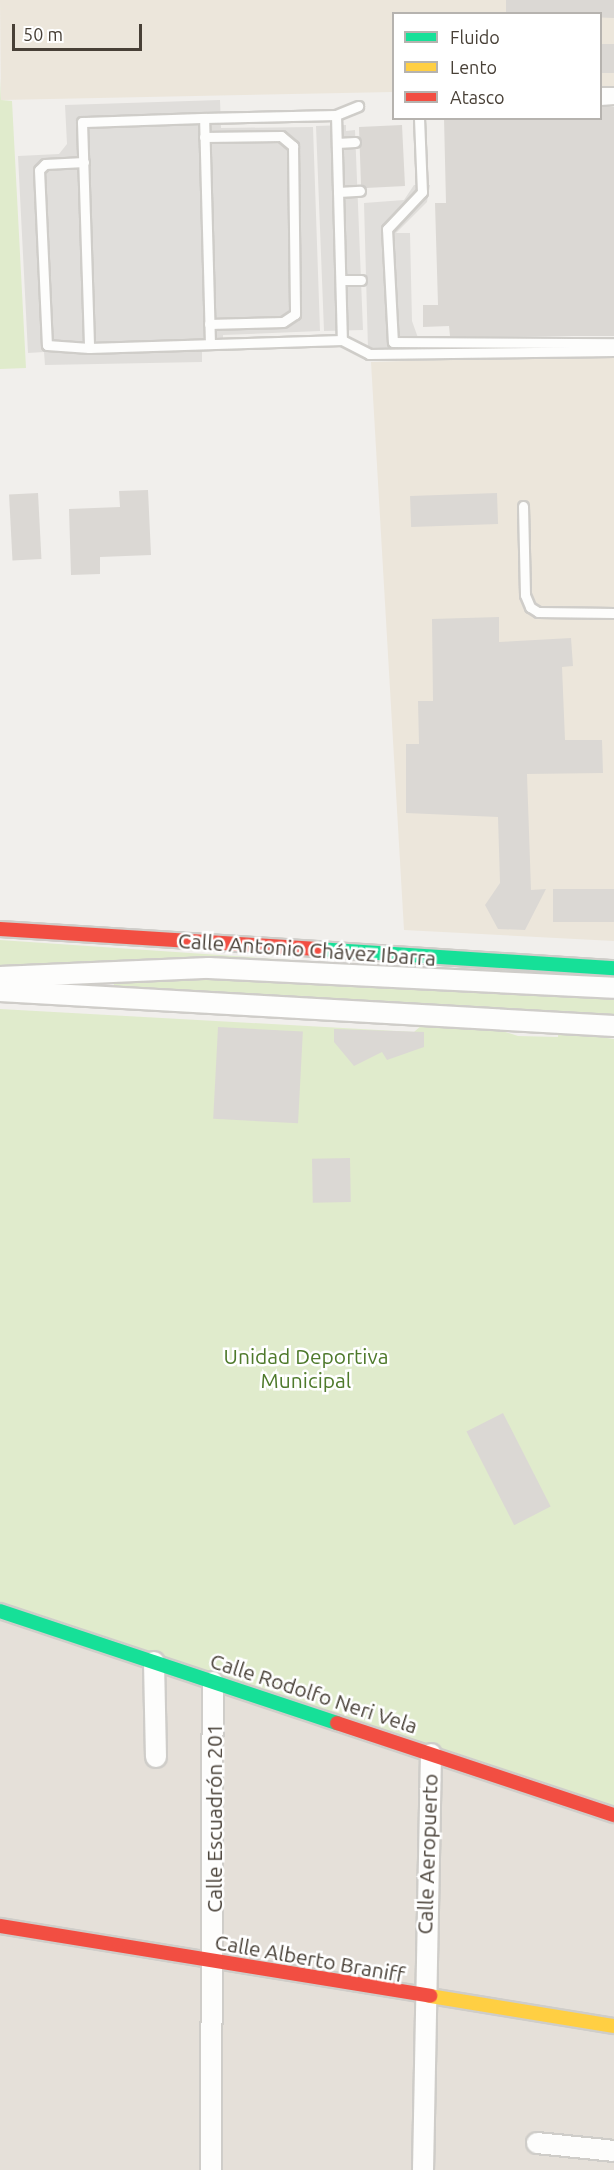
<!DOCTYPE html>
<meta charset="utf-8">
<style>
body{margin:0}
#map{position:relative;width:614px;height:2170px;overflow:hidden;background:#f1efec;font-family:Ubuntu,sans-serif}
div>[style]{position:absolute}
.residential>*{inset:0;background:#e5e0d9}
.education>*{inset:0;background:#ece6db}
.green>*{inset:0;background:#e0ebcc}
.parking>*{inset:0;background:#e0dedb}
.building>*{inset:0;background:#dbd8d4;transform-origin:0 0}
.roads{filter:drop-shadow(2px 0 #cfcdc9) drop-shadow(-2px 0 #cfcdc9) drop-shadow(0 2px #cfcdc9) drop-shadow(0 -2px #cfcdc9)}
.lane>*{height:9px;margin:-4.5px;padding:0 4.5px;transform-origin:4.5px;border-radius:4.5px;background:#fdfdfc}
.street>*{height:20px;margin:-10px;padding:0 10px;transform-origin:10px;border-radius:10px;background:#fdfdfc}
.fast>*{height:14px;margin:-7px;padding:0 7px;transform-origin:7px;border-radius:7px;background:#16e098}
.slow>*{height:14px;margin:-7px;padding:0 7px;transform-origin:7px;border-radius:7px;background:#ffcf43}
.jam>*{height:14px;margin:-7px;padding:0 7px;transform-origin:7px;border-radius:7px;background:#f24e42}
span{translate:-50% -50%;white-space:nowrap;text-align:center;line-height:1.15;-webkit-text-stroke:5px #fff;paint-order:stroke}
.street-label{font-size:21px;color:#484037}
.park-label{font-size:21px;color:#4e792b}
.legend{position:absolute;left:392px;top:12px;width:210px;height:108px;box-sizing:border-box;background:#fff;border:2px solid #b6b3af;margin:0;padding:8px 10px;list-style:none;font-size:18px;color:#484037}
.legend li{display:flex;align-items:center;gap:12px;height:30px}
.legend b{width:30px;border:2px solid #b6b3af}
.scale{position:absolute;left:12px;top:24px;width:130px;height:27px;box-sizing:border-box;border:3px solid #484037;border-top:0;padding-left:8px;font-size:18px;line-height:21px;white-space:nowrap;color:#484037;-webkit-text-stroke:4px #fff;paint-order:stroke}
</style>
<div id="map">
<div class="residential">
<div style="clip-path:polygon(0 1605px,614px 1812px,614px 2170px,0 2170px)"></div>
</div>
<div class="education">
<div style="clip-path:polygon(0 0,614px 0,614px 88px,601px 88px,600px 14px,394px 14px,393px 92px,1px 100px)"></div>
<div style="clip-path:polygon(614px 355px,614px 941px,404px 930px,371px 362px)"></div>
</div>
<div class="green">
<div style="clip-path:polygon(0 78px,1px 100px,12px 101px,26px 368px,0 369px)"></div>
<div style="clip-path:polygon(0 940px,291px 960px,0 965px)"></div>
<div style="clip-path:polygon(115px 977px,293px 978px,614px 998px,614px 1019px,113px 990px)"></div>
<div style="clip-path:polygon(0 1009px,414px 1032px,423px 1024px,484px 1025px,518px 1036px,558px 1037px,558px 1031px,614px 1039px,614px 1817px,0 1609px)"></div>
</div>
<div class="parking">
<div style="clip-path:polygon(220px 100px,221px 128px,313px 127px,320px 331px,223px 335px,223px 351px,202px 351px,202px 362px,45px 365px,44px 352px,28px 353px,18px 156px,59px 154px,67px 144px,65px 105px)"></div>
<div style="clip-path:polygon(346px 125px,346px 131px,355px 130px,363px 330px,324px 331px,316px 126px)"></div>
<div style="clip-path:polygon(414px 185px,430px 185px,427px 202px,396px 233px,410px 233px,412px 321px,422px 349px,368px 349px,364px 203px,404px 200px)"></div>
</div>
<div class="building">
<div style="clip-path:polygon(506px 0,614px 0,614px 18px,506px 14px)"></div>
<div style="left:614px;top:44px;width:29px;height:14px;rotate:90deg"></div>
<div style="clip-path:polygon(600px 107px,614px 107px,614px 336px,450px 336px,449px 326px,423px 327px,423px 305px,438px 305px,435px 203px,446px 203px,444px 118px,600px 118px)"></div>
<div style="clip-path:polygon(402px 125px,405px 186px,366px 188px,361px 185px,359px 127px)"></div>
<div style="clip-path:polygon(148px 490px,151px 555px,100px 557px,100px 574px,71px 575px,69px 509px,120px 507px,119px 491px)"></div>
<div style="left:38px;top:493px;width:66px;height:29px;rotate:87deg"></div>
<div style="left:497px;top:493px;width:31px;height:87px;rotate:88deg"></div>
<div style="clip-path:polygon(499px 617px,499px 642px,571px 638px,573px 666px,562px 667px,565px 740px,602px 740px,603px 773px,527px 774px,531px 890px,546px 889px,525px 930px,498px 929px,485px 905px,500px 883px,498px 817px,406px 813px,406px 744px,419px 744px,418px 701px,433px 701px,432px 619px)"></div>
<div style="left:553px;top:889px;width:61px;height:33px"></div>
<div style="left:218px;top:1027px;width:85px;height:92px;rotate:3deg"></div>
<div style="clip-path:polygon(334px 1029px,424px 1032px,424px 1047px,387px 1060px,382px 1052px,354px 1066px,334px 1042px)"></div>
<div style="left:350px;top:1158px;width:44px;height:38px;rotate:89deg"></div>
<div style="left:503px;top:1413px;width:105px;height:41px;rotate:63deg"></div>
</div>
<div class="roads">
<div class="lane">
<div style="left:600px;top:92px;width:14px"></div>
<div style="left:600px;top:100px;width:14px;rotate:-4deg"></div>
<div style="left:336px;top:115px;width:225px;rotate:88.5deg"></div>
<div style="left:204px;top:118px;width:132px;rotate:-1.3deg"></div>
<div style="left:336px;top:115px;width:24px;rotate:-22deg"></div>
<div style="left:419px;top:118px;width:74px;rotate:87.7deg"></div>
<div style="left:422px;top:192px;width:51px;rotate:133.4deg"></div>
<div style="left:387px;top:229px;width:113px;rotate:87deg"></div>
<div style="left:393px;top:342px;width:221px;rotate:0.3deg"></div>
<div style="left:204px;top:137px;width:77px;rotate:-0.7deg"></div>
<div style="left:281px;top:136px;width:16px;rotate:40deg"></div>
<div style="left:293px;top:146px;width:168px;rotate:89.3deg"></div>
<div style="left:295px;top:314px;width:14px;rotate:146deg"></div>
<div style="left:283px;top:322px;width:74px;rotate:178.5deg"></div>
<div style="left:337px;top:143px;width:18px;rotate:-3deg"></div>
<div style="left:84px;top:162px;width:39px;rotate:177deg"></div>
<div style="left:45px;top:164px;width:8px;rotate:135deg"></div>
<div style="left:39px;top:170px;width:175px;rotate:87.4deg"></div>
<div style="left:47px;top:345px;width:42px;rotate:4.1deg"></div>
<div style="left:338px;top:192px;width:22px;rotate:-3deg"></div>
<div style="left:341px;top:280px;width:20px"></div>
<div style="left:210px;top:344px;width:226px;rotate:-91.5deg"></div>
<div style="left:204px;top:118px;width:122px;rotate:178.1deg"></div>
<div style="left:82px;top:122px;width:226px;rotate:88.2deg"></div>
<div style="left:89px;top:348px;width:253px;rotate:-1.8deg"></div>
<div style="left:342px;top:340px;width:30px;rotate:27deg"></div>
<div style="left:369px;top:354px;width:245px;rotate:-0.7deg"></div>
<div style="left:523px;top:506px;width:89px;rotate:88.7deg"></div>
<div style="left:525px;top:595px;width:13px;rotate:67deg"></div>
<div style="left:530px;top:607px;width:9px;rotate:32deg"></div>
<div style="left:538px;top:612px;width:76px;rotate:0.8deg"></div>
</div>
<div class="street">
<div style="left:0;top:977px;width:209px;rotate:-2.5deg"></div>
<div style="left:209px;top:968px;width:405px;rotate:2.8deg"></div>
<div style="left:0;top:991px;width:615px;rotate:3.26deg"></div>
<div style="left:154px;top:1662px;width:95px;rotate:88.8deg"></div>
<div style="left:537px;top:2143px;width:77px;rotate:5.9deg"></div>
<div style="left:211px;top:2170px;width:488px;rotate:-89.8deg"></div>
<div style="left:423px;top:2170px;width:416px;rotate:-88.9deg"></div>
</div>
<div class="fast">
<div style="left:317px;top:949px;width:298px;rotate:3.7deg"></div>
<div style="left:0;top:1611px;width:355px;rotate:18.4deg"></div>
</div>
<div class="slow">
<div style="left:430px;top:1996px;width:186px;rotate:9.3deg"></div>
</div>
<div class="jam">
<div style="left:0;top:929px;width:318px;rotate:3.6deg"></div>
<div style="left:337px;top:1723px;width:292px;rotate:18.4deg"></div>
<div style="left:0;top:1926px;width:436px;rotate:9.2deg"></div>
</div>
</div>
<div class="street-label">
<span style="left:307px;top:949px;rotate:4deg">Calle Antonio Chávez Ibarra</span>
<span style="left:314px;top:1693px;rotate:18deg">Calle Rodolfo Neri Vela</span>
<span style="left:214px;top:1818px;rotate:-90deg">Calle Escuadrón 201</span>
<span style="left:427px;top:1854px;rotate:-88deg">Calle Aeropuerto</span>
<span style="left:310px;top:1958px;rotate:10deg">Calle Alberto Braniff</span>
</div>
<div class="park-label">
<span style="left:306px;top:1368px">Unidad Deportiva<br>Municipal</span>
</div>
<ul class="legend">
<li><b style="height:8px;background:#16e098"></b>Fluido</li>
<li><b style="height:8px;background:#ffcf43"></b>Lento</li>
<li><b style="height:8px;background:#f24e42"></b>Atasco</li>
</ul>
<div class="scale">50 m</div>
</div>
